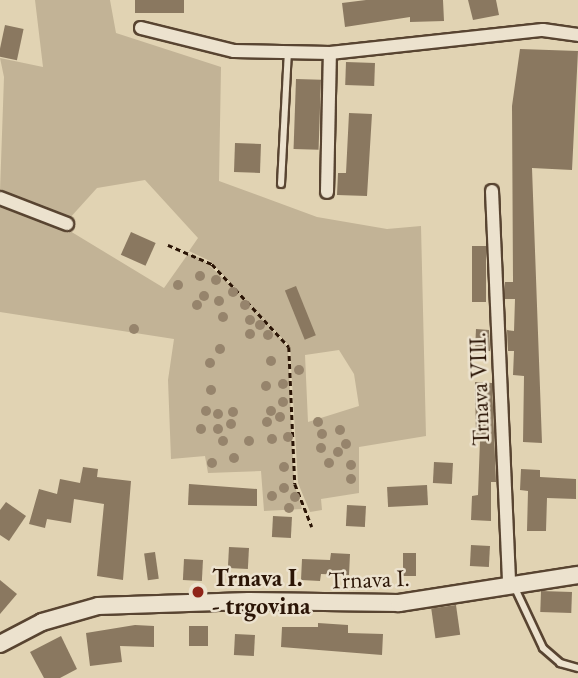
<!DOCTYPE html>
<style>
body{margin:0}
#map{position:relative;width:578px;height:678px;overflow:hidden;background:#e1d3b3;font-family:"EB Garamond",serif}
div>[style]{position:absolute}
.green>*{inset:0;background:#c2b396}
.building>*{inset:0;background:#8a7860;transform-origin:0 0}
.path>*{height:2.5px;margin-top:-1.25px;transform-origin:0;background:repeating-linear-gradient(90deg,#2b1506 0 5px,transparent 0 8.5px)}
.roads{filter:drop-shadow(2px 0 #584431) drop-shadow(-2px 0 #584431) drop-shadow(0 2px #584431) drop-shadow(0 -2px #584431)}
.lane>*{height:6px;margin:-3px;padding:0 3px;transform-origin:3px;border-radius:3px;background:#ece2ce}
.street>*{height:12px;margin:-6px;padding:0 6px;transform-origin:6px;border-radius:6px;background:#ece2ce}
.secondary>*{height:16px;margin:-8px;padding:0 8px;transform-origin:8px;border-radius:8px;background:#ece2ce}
.trees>*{width:10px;height:10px;margin:-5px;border-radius:50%;background:#96846c}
.dots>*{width:19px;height:19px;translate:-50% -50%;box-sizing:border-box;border:4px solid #ece2ce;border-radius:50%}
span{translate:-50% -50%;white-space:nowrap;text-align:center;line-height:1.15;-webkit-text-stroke:5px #ece2ce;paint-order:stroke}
.street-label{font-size:24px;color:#2b1506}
.poi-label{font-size:24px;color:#2b1506;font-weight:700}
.left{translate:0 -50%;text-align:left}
</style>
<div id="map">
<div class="green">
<div style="clip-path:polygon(evenodd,35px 0,110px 0,116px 33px,221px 67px,219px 181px,317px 217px,387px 229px,421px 226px,426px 436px,359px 447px,359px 493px,321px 499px,322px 510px,310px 512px,298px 483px,290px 347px,210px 261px,189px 251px,198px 238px,145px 180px,97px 188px,68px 220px,0 191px,4px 77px,0 58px,43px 67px,35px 0,339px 350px,354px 374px,359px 406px,308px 422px,305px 355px,339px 350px)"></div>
<div style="clip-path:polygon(0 203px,65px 228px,164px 288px,188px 254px,201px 258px,245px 298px,288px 347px,294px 483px,302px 509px,264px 511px,261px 471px,208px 473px,205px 456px,171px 459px,168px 380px,174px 339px,0 312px)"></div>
</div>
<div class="building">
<div style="left:135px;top:0;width:49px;height:13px"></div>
<div style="clip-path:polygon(366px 0,443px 0,444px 21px,410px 22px,410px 17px,345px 27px,342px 3px)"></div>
<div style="clip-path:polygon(468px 0,496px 0,499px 15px,473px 20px)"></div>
<div style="left:5px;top:25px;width:19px;height:32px;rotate:12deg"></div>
<div style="clip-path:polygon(520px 49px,578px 51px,572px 170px,532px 168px,542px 443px,523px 442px,524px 376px,513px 375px,514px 351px,508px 351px,507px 330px,514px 331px,515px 299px,505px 299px,505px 282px,513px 282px,512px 106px)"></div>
<div style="left:346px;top:62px;width:29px;height:23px;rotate:2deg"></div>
<div style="left:296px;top:79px;width:25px;height:70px;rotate:2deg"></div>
<div style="clip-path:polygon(349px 113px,372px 114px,367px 196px,337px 195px,338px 173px,346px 173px)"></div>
<div style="left:235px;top:143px;width:26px;height:29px;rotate:2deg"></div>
<div style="left:131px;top:232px;width:27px;height:25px;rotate:24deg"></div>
<div style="left:472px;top:246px;width:14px;height:56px"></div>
<div style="left:296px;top:286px;width:53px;height:12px;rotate:68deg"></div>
<div style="clip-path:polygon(476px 329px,489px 330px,490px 351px,475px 350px)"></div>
<div style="clip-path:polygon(475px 382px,492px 383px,496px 482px,491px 482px,491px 521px,471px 520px,472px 496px,478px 495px,480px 440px,476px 440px)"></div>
<div style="left:434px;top:462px;width:19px;height:21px;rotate:3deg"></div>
<div style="clip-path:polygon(83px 467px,98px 469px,97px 477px,131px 481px,123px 580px,97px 576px,104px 504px,74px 499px,71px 523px,47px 519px,45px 528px,29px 524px,39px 489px,57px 494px,60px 479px,80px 483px)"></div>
<div style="clip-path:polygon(521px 469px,540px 470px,540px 477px,576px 479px,576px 499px,547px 498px,546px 531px,527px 531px,528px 491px,520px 490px)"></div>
<div style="clip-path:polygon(189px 484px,257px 489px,257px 506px,188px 505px)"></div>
<div style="left:427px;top:485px;width:20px;height:40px;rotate:87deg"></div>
<div style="clip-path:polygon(6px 502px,26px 516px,9px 541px,0 535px,0 510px)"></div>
<div style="left:347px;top:505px;width:19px;height:21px;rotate:3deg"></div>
<div style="left:273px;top:516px;width:19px;height:21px;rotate:3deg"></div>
<div style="left:471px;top:545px;width:19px;height:21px;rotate:3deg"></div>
<div style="left:229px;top:547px;width:20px;height:21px;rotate:3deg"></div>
<div style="left:155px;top:552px;width:27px;height:11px;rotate:82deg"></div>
<div style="clip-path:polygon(331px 553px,350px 554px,349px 575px,321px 574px,320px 581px,301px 580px,302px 559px,330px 560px)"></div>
<div style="left:403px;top:553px;width:13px;height:23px"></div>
<div style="left:184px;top:559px;width:19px;height:21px;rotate:3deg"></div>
<div style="clip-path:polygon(0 580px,17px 594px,0 614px)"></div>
<div style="left:541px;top:591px;width:31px;height:21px;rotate:2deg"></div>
<div style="left:456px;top:605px;width:30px;height:25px;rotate:82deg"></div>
<div style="clip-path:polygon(318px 623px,348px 625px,348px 633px,383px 634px,382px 655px,281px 647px,282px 627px,318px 627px)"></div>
<div style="clip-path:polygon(135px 625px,154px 626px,154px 647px,120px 646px,122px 662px,90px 666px,86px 633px)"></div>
<div style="left:189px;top:626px;width:19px;height:20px"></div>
<div style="left:235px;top:634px;width:20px;height:21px;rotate:3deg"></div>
<div style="clip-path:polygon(61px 636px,77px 669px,60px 678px,44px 678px,30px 652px)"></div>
</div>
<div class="path">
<div style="left:168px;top:245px;width:48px;rotate:23.4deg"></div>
<div style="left:212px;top:264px;width:113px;rotate:47.1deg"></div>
<div style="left:289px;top:347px;width:137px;rotate:87.5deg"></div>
<div style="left:295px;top:484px;width:46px;rotate:68.4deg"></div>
</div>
<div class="roads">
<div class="lane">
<div style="left:281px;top:184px;width:132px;rotate:-87deg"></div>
<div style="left:514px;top:586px;width:68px;rotate:64.9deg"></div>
<div style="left:543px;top:648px;width:23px;rotate:41deg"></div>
<div style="left:560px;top:663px;width:19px;rotate:16deg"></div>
</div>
<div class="street">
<div style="left:141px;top:28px;width:96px;rotate:13.9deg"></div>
<div style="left:234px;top:51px;width:96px;rotate:1.2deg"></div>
<div style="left:330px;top:53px;width:214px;rotate:-6.2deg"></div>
<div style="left:543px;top:30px;width:35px;rotate:8deg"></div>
<div style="left:492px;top:191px;width:394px;rotate:87.5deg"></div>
<div style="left:327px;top:192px;width:139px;rotate:-88.8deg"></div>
<div style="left:0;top:198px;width:72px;rotate:21.2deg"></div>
</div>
<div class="secondary">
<div style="left:0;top:644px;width:47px;rotate:-27.6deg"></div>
<div style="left:42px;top:622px;width:58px;rotate:-15.9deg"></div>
<div style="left:98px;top:606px;width:151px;rotate:-1.9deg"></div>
<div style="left:249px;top:601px;width:150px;rotate:0.8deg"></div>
<div style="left:399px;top:603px;width:181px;rotate:-8.9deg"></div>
</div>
</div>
<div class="trees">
<div style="left:200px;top:276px"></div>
<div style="left:216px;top:280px"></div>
<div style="left:178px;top:285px"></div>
<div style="left:233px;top:292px"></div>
<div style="left:204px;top:296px"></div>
<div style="left:219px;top:301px"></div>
<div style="left:197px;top:305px"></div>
<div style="left:245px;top:305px"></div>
<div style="left:223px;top:317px"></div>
<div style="left:250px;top:320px"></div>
<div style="left:260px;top:325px"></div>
<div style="left:134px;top:329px"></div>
<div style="left:250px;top:334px"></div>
<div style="left:268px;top:335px"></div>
<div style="left:220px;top:349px"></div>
<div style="left:271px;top:361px"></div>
<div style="left:210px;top:363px"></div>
<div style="left:299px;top:370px"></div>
<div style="left:283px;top:384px"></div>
<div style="left:266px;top:386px"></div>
<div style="left:211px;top:390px"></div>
<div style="left:283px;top:402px"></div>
<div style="left:206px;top:411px"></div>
<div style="left:271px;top:411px"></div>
<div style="left:233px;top:412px"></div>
<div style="left:218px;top:414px"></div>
<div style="left:280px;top:417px"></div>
<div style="left:267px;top:422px"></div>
<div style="left:318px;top:422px"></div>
<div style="left:231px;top:424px"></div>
<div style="left:201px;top:429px"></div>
<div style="left:218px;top:429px"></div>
<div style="left:340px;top:430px"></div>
<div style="left:322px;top:434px"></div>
<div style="left:288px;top:437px"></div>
<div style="left:272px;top:439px"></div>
<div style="left:223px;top:441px"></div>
<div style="left:249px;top:441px"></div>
<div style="left:346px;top:444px"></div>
<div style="left:321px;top:448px"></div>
<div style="left:338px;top:452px"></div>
<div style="left:234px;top:458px"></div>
<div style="left:212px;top:463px"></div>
<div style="left:329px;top:463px"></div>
<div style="left:351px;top:465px"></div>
<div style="left:284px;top:467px"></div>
<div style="left:351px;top:479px"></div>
<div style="left:284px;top:488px"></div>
<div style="left:272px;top:496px"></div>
<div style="left:295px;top:497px"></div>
<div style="left:289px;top:508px"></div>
</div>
<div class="dots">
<div style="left:198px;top:592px;background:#8f2418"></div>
</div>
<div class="street-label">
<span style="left:479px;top:389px;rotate:-92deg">Trnava VIII.</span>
<span style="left:369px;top:579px;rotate:-2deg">Trnava I.</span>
</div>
<div class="poi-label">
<span class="left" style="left:212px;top:592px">Trnava I.<br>- trgovina</span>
</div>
</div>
